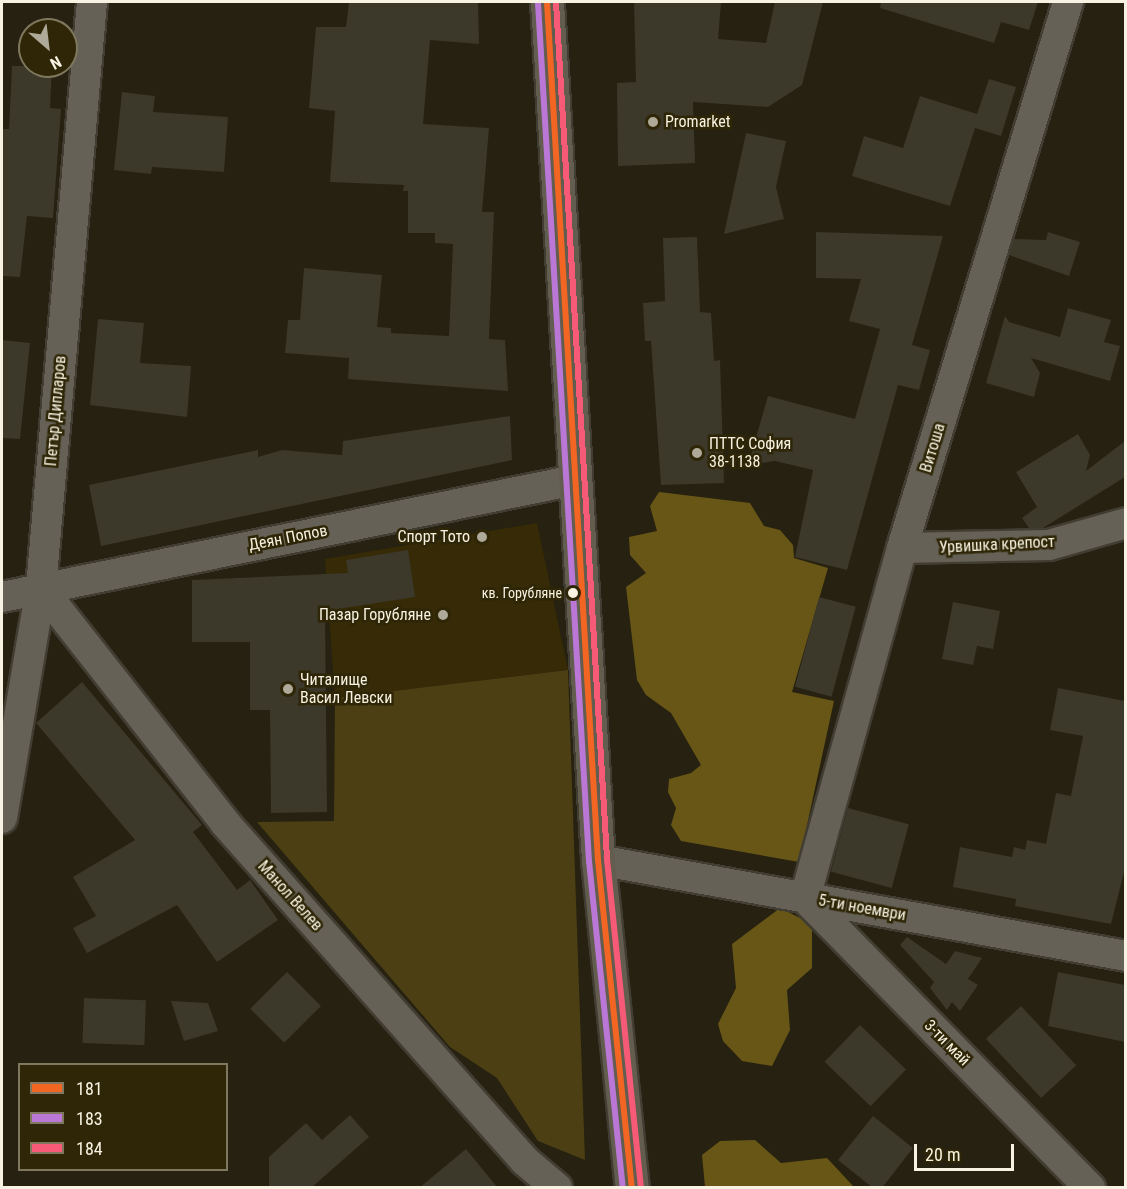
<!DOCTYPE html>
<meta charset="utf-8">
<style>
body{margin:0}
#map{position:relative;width:1127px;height:1189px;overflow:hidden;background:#262110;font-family:"Roboto Condensed",sans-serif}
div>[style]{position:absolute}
.built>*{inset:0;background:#362b06}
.green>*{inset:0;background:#4c3f13}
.forest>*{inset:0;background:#685617}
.building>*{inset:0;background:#3c382a;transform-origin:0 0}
.roads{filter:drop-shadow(2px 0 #413d32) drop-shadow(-2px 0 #413d32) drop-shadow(0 2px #413d32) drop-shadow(0 -2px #413d32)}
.minor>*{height:30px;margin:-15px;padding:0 15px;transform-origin:15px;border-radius:15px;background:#656156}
.secondary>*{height:33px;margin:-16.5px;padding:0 16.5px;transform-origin:16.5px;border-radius:16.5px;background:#625d4f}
.bus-1>*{height:6px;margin:-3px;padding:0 3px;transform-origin:3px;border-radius:3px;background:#f26522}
.bus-2>*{height:6px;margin:-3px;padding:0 3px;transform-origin:3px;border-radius:3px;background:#ba77d6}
.bus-3>*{height:6px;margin:-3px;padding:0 3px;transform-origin:3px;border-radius:3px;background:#f75a77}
.dots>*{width:16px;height:16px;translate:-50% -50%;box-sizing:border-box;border:3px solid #2f2607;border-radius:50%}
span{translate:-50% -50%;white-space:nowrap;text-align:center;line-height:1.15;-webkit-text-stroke:5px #2f2607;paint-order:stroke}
.bus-label{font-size:14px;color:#f7f2e1}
.right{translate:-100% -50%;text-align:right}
.poi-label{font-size:16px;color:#f7f2e1}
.left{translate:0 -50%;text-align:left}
.street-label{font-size:16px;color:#f7f2e1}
.frame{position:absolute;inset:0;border:3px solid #f7f2e1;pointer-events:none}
.legend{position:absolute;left:18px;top:1063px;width:210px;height:108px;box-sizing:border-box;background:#2f2607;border:2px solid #7f785e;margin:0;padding:8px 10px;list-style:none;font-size:18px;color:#f7f2e1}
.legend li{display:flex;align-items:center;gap:12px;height:30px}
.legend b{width:30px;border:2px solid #7f785e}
.north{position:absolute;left:18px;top:18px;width:60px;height:60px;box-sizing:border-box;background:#2f2607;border:2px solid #7f785e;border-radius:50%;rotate:152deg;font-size:16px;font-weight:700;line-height:24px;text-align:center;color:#f7f2e1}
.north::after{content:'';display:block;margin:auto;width:21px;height:27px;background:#aea998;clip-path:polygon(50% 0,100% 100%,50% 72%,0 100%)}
.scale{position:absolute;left:914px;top:1144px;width:100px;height:27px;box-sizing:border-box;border:3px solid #f7f2e1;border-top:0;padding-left:8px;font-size:18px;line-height:21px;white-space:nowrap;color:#f7f2e1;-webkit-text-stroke:4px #2f2607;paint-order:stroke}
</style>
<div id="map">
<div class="built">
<div style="clip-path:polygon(537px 523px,568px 670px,335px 698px,325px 559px)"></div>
</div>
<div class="green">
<div style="clip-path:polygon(568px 670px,585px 1160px,538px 1141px,497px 1078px,450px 1047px,257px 822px,334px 821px,335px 698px)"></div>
</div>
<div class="forest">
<div style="clip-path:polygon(659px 492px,750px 503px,764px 526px,780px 530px,793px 545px,794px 558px,828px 568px,792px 692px,834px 701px,799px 862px,681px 841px,671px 825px,676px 808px,668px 792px,669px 779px,691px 773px,701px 765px,671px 713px,646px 695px,637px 680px,626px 587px,646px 573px,630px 555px,629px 537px,657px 531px,650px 506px)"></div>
<div style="clip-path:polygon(780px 908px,812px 924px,812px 968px,787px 990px,790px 1030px,772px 1066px,742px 1061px,723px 1041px,718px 1024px,736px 988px,732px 944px)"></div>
<div style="clip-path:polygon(755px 1140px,781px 1163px,827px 1158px,854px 1187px,705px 1187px,702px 1155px,720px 1141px)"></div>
</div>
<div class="building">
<div style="clip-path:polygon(349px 2px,478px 2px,479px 44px,430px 40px,423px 124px,489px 128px,482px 212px,494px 212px,489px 339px,505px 340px,508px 391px,348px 379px,349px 358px,285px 353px,288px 320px,300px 320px,304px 268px,382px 275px,377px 327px,391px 328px,391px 333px,449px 336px,453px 244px,435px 243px,435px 233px,408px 233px,408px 191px,403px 191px,404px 185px,330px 182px,335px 111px,309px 108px,316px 27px,346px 27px)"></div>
<div style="clip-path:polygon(634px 2px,721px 3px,718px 39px,766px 43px,775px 2px,823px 2px,802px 85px,768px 107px,693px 102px,695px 163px,618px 166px,617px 83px,636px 82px)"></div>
<div style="clip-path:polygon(881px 2px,1038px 2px,1029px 30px,1001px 22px,994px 43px,880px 8px)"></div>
<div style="clip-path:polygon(12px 66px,52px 66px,50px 108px,61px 109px,53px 218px,27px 216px,20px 277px,2px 276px,2px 129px,9px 129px)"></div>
<div style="clip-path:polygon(989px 79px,1016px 87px,1001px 136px,975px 128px,950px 206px,852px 176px,864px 136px,903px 148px,920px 96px,977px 114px)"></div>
<div style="clip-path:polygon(122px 92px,155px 96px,153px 112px,228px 117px,224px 172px,152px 167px,151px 174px,114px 170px)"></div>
<div style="clip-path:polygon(746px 133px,786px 141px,776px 187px,784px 219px,724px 234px)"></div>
<div style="clip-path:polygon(816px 232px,943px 236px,912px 345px,930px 350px,919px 390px,898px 385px,847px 570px,795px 557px,813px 470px,775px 461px,748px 465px,768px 396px,855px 419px,880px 329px,849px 321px,861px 279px,816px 278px)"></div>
<div style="clip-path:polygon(1048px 232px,1080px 242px,1069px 276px,1009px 255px,1014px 239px,1046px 240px)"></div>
<div style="clip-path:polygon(697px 237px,700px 312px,711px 313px,714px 361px,720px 360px,724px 483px,661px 485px,651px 341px,645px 341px,643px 303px,665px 301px,663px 238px)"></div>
<div style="clip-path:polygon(1068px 308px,1111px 320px,1104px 342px,1120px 346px,1110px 381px,1031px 358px,1040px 373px,1034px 397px,986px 383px,1005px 316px,1009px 322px,1060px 337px)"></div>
<div style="clip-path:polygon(98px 319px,144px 323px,140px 363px,191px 366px,187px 417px,90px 405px)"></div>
<div style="clip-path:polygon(2px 340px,30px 343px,20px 439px,2px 438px)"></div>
<div style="clip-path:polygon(510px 416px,512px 460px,101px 546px,89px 485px,258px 450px,258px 457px,282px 450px,342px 455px,343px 441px)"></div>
<div style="clip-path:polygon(1078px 434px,1090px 455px,1086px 471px,1125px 441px,1125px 477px,1043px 528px,1029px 528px,1022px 518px,1037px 507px,1016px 472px)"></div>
<div style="clip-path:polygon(408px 550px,415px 597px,325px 611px,327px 812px,271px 813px,270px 710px,250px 710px,250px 642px,192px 642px,192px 580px,348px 573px,346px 560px)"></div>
<div style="left:819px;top:597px;width:38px;height:93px;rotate:15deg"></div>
<div style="clip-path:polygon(953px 602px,1000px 611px,993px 649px,977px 646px,973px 665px,942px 659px)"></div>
<div style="clip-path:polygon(82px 682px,202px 825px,193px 832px,237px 890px,250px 880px,278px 920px,217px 962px,177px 905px,87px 953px,73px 928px,96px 916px,73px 877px,135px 840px,36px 723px)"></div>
<div style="clip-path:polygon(1058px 688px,1125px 701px,1125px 868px,1111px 924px,1015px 906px,1016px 899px,953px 887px,960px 847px,1012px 857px,1014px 847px,1025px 850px,1027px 840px,1046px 844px,1056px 793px,1071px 796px,1083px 736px,1050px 730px)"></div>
<div style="left:848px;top:808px;width:63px;height:66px;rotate:15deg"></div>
<div style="clip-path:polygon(907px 937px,946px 964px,955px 951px,982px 958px,968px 979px,978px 985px,960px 1011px,952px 1002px,947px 1010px,930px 988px,934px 982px,900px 945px)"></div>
<div style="left:287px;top:972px;width:48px;height:52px;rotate:45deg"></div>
<div style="clip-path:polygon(1058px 972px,1125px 985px,1125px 1042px,1048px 1026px)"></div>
<div style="left:84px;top:998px;width:62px;height:45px;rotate:2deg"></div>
<div style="clip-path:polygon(171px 1001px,208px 1003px,218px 1031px,184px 1041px)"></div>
<div style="left:1021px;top:1006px;width:81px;height:48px;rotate:47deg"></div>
<div style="left:860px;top:1025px;width:64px;height:51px;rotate:44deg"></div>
<div style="clip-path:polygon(350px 1115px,369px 1137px,311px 1188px,269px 1188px,269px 1157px,306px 1123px,322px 1140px)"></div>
<div style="clip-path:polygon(873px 1116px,913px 1148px,882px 1188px,873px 1188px,838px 1160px)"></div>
<div style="clip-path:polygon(466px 1149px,498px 1188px,419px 1188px)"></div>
</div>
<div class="roads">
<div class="minor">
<div style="left:1068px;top:2px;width:571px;rotate:106.91deg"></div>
<div style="left:902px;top:548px;width:363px;rotate:105.5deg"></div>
<div style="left:805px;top:898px;width:407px;rotate:45.5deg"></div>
<div style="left:902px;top:548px;width:147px;rotate:-1.2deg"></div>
<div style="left:1049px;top:545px;width:80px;rotate:-15.9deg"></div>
<div style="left:41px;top:588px;width:298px;rotate:51.9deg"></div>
<div style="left:225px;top:823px;width:452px;rotate:48.4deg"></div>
<div style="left:525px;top:1161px;width:42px;rotate:40.2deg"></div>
<div style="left:2px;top:597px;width:585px;rotate:-11.54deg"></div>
<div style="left:2px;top:818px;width:233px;rotate:-80.4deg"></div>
<div style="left:41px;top:588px;width:588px;rotate:-85.03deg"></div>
<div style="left:598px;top:860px;width:537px;rotate:10.3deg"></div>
</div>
<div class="secondary">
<div style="left:547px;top:2px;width:860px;rotate:86.6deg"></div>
<div style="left:598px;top:860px;width:330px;rotate:84.1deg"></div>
</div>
</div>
<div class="bus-1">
<div style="left:547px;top:2px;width:860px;rotate:86.6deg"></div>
<div style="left:598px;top:860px;width:330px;rotate:84.1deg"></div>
</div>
<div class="bus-2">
<div style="left:538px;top:3px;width:860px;rotate:86.6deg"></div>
<div style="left:589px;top:861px;width:329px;rotate:84.1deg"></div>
</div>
<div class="bus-3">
<div style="left:556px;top:2px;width:859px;rotate:86.59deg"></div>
<div style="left:607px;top:859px;width:330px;rotate:84.1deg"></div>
</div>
<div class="dots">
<div style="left:653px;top:122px;background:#aea998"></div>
<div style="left:697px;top:453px;background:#aea998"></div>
<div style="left:482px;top:537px;background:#aea998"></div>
<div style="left:573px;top:593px;background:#f7f2e1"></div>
<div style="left:443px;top:615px;background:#aea998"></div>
<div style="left:288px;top:689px;background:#aea998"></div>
</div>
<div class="bus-label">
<span class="right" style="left:562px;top:593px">кв. Горубляне</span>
</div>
<div class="poi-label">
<span class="left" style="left:665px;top:122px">Promarket</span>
<span class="left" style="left:709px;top:453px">ПТТС София<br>38-1138</span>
<span class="right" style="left:470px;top:537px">Спорт Тото</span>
<span class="right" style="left:431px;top:615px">Пазар Горубляне</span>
<span class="left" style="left:300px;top:689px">Читалище<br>Васил Левски</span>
</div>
<div class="street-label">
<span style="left:56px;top:411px;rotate:-85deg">Петър Дипларов</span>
<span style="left:933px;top:448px;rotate:-73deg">Витоша</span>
<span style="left:288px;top:538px;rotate:-11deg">Деян Попов</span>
<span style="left:997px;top:545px;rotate:-3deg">Урвишка крепост</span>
<span style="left:290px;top:896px;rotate:48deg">Манол Велев</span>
<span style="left:862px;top:908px;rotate:10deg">5-ти ноември</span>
<span style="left:947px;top:1043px;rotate:45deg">3-ти май</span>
</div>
<div class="frame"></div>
<ul class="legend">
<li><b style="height:8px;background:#f26522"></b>181</li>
<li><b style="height:8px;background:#ba77d6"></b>183</li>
<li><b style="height:8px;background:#f75a77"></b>184</li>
</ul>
<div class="north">N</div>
<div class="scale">20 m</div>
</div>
